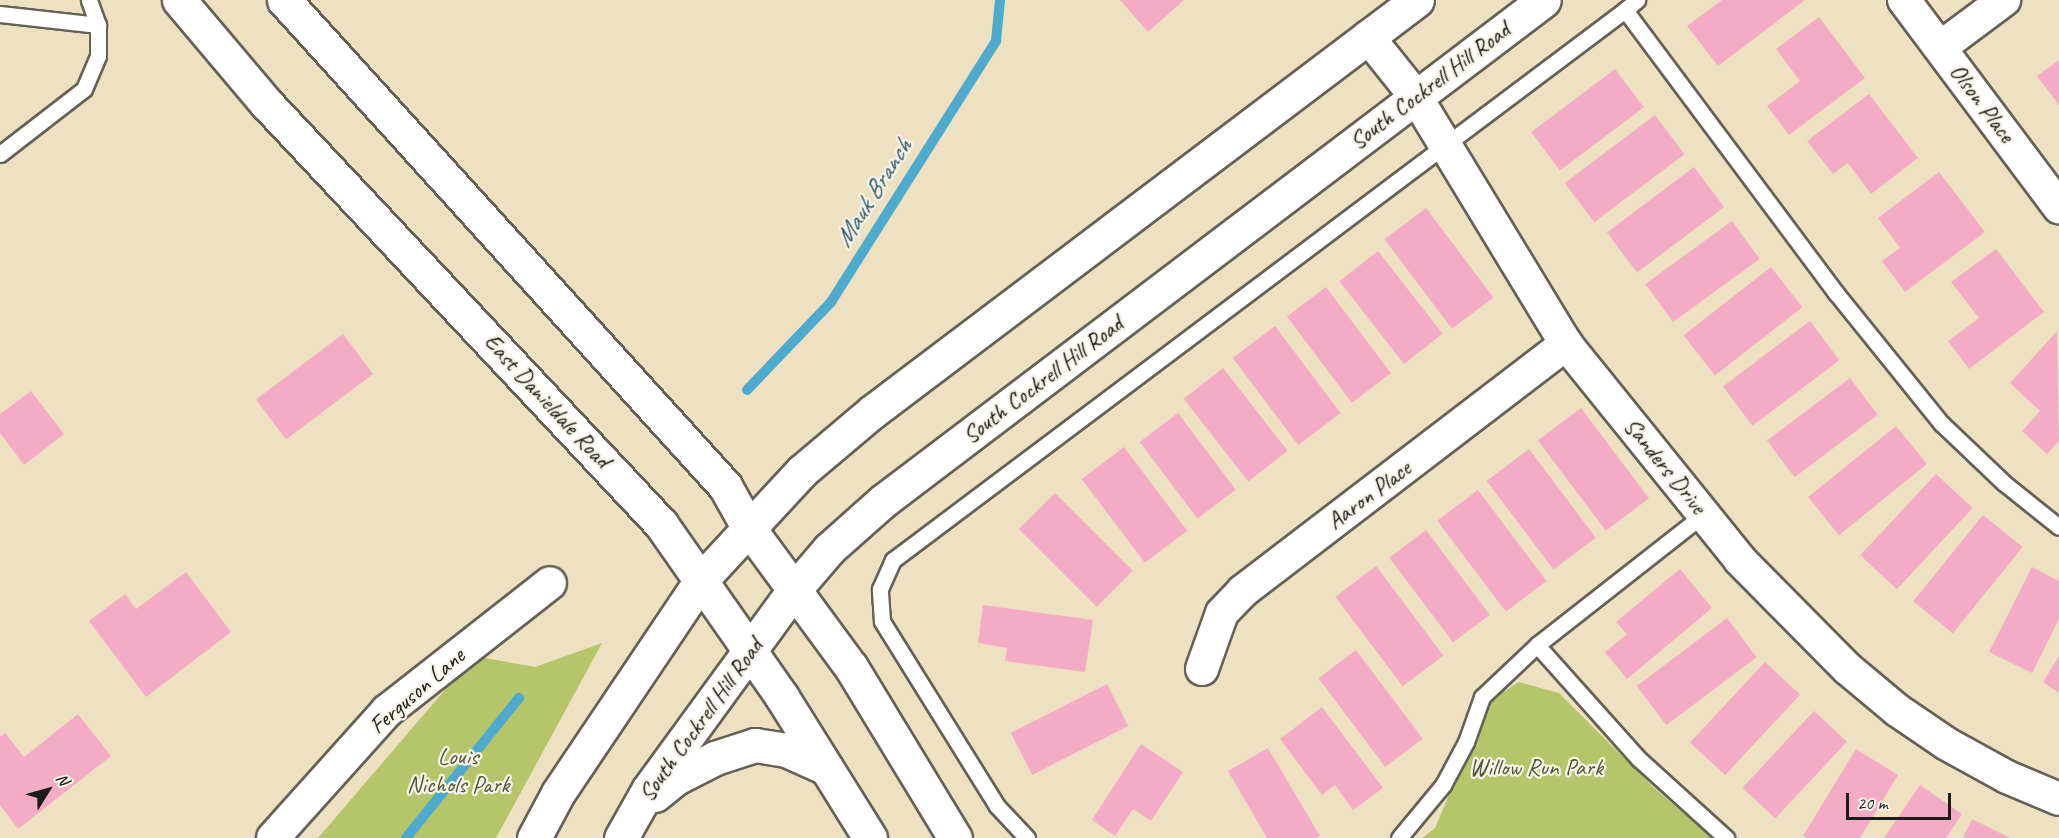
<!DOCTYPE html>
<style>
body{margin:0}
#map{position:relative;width:2059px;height:838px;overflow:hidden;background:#ede1c1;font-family:Caveat,sans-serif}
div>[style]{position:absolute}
.green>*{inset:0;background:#b4c669}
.stream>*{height:10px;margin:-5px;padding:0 5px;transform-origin:5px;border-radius:5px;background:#4fabcd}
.building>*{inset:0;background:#f4acc6;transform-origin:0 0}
.roads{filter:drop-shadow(2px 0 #656156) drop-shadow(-2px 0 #656156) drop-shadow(0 2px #656156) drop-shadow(0 -2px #656156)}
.lane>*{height:15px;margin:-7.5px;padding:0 7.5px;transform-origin:7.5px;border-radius:7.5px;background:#fff}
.street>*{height:32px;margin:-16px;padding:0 16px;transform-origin:16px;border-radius:16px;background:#fff}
.secondary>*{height:33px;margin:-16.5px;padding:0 16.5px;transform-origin:16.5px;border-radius:16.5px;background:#fff}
span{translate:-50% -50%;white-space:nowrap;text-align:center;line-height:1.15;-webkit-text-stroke:4.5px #f7f3e8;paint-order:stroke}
.street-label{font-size:24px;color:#1c1c1c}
.park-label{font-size:24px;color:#515837}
.water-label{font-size:26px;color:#335c6c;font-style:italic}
.north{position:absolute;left:18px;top:760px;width:60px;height:60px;-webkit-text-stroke:4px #f7f3e8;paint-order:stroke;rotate:53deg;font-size:16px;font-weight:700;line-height:24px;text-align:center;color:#1c1c1c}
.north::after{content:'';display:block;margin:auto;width:21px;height:27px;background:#1c1c1c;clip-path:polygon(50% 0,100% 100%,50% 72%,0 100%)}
.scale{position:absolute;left:1846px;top:793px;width:105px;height:27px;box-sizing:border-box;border:3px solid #1c1c1c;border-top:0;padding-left:8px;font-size:18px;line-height:21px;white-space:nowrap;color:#1c1c1c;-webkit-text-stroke:4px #f7f3e8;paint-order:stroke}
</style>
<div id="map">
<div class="green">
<div style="clip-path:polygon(602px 643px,496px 838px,318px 838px,474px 656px,535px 667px)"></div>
<div style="clip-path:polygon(1519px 682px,1559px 693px,1653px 787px,1712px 838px,1422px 838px,1435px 828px,1489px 701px)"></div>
</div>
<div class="stream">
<div style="left:747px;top:390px;width:122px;rotate:-46.3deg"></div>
<div style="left:831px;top:302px;width:309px;rotate:-57.7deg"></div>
<div style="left:996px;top:41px;width:41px;rotate:-84.4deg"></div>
<div style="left:406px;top:838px;width:180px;rotate:-51.1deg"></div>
</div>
<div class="building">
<div style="clip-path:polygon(1120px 0,1184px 0,1148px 32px)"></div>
<div style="clip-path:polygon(1722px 0,1805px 0,1718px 66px,1687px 26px)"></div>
<div style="clip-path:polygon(1819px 17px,1865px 78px,1789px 135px,1767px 106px,1800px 81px,1776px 49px)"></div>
<div style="clip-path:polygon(2059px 60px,2059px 105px,2037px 76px)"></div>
<div style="left:1615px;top:69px;width:48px;height:105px;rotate:53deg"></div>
<div style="clip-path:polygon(1869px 94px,1918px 158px,1871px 194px,1848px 163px,1833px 174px,1807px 141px)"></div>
<div style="left:1655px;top:115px;width:49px;height:113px;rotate:53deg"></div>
<div style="left:1694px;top:167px;width:50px;height:109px;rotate:53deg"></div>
<div style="clip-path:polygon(1939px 172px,1985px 232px,1905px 292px,1882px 261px,1900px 248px,1878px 218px)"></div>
<div style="left:1426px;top:208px;width:112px;height:52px;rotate:53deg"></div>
<div style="left:1732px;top:221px;width:47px;height:107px;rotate:54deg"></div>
<div style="clip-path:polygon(1996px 249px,2044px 312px,1969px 369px,1948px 341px,1979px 318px,1951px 282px)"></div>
<div style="left:1378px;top:251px;width:105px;height:49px;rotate:52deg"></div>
<div style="left:1771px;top:267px;width:51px;height:111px;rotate:52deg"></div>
<div style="left:1326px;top:287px;width:108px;height:49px;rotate:53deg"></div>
<div style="left:1810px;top:321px;width:49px;height:109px;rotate:53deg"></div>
<div style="left:1275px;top:326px;width:109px;height:53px;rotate:53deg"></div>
<div style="clip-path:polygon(2057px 331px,2059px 441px,2047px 454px,2022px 431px,2040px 411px,2010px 383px)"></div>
<div style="left:343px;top:334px;width:50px;height:109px;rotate:53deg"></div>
<div style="left:1223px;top:368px;width:105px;height:50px;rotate:52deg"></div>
<div style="left:1850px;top:378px;width:46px;height:104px;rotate:53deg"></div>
<div style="clip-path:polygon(31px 391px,64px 434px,24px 465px,0 433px,0 414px)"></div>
<div style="left:1581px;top:408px;width:113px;height:54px;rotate:53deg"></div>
<div style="left:1178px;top:413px;width:96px;height:48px;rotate:53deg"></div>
<div style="left:1896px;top:426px;width:49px;height:113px;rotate:51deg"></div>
<div style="left:1124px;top:447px;width:105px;height:53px;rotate:53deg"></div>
<div style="left:1529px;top:449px;width:111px;height:53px;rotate:53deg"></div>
<div style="left:1936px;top:474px;width:50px;height:111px;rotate:43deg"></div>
<div style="left:1478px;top:490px;width:114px;height:51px;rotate:53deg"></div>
<div style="left:1055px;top:493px;width:110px;height:51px;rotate:45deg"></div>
<div style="left:1983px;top:515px;width:51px;height:111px;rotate:39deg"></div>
<div style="left:1426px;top:530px;width:106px;height:46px;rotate:53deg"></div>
<div style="left:1376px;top:566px;width:112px;height:51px;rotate:53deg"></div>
<div style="clip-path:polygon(2032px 567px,2059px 581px,2059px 619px,2032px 673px,1989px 652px)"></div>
<div style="clip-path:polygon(1680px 569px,1712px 608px,1627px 679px,1605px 652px,1627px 634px,1616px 622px)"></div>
<div style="clip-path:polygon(186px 572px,231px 632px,146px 697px,89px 621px,125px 594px,136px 609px)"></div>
<div style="clip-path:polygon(983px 605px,1093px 620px,1085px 672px,1005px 661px,1007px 648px,978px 643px)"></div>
<div style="left:1727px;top:618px;width:49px;height:113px;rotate:53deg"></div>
<div style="left:1356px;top:650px;width:111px;height:47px;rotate:53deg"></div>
<div style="clip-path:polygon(2059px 656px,2059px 693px,2043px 682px)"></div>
<div style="left:1765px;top:662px;width:48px;height:110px;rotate:43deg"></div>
<div style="left:1107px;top:684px;width:47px;height:108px;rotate:63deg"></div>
<div style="clip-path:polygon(1322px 707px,1383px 788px,1353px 810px,1335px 785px,1322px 795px,1280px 739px)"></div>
<div style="left:1814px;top:711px;width:45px;height:105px;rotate:43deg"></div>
<div style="clip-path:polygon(78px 714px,111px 756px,18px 829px,0 805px,0 737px,5px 733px,24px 757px)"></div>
<div style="clip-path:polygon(1141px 744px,1183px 772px,1151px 821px,1133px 809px,1115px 836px,1092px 820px)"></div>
<div style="clip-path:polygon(1268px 748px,1320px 836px,1317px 838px,1267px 838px,1228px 771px)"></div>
<div style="clip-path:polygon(1856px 749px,1898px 775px,1860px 838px,1807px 838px,1803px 836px)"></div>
<div style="clip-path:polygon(1920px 785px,1962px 814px,1946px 838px,1884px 838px)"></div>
<div style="clip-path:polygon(1972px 819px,2010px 838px,1963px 838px)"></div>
</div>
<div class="roads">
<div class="lane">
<div style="left:1625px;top:10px;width:16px;rotate:-40deg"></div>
<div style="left:0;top:14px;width:99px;rotate:6.4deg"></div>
<div style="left:0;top:154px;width:106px;rotate:-37.7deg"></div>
<div style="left:84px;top:89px;width:36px;rotate:-67deg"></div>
<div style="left:98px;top:56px;width:31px;rotate:-90deg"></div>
<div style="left:98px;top:25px;width:27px;rotate:-110deg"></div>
<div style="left:1537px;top:645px;width:153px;rotate:48.2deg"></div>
<div style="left:1639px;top:759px;width:118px;rotate:42.2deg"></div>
<div style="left:1027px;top:838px;width:44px;rotate:-133.2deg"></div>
<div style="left:997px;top:806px;width:218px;rotate:-121.9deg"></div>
<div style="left:882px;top:621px;width:32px;rotate:-94deg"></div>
<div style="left:880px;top:589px;width:32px;rotate:-66deg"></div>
<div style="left:893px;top:560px;width:916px;rotate:-36.92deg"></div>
<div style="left:1625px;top:10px;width:353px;rotate:53.3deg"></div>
<div style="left:1836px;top:293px;width:167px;rotate:51.1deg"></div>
<div style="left:1941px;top:423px;width:87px;rotate:43.6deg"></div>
<div style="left:2004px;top:483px;width:70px;rotate:38.7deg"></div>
<div style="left:1399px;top:838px;width:69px;rotate:-50.3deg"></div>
<div style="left:1443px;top:785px;width:49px;rotate:-61.9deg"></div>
<div style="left:1466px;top:742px;width:48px;rotate:-70.4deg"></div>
<div style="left:1482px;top:697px;width:76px;rotate:-43.4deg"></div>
<div style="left:1537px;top:645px;width:212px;rotate:-38.1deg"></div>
</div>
<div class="street">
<div style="left:1904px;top:0;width:259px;rotate:53.2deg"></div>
<div style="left:1368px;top:37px;width:77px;rotate:51.3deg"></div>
<div style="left:1416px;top:97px;width:289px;rotate:58.7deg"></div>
<div style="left:1566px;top:344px;width:277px;rotate:51.1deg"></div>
<div style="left:1740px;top:560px;width:153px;rotate:45.3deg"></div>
<div style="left:1848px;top:669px;width:64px;rotate:39.9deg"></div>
<div style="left:1897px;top:710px;width:60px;rotate:34.2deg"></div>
<div style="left:1947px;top:744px;width:68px;rotate:28.8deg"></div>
<div style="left:2007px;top:777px;width:56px;rotate:22.9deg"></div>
<div style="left:1941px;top:47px;width:79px;rotate:-36.7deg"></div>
<div style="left:1202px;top:669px;width:59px;rotate:-70.3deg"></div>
<div style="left:1222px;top:613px;width:30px;rotate:-46deg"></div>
<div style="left:1243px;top:591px;width:407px;rotate:-37.4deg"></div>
<div style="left:273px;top:838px;width:171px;rotate:-48.1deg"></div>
<div style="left:387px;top:711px;width:207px;rotate:-38.1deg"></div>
</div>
<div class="secondary">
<div style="left:179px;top:0;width:136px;rotate:49.8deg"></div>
<div style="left:267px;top:104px;width:576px;rotate:46.83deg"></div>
<div style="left:661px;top:524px;width:211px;rotate:55deg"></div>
<div style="left:782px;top:697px;width:166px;rotate:58deg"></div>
<div style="left:284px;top:0;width:656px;rotate:47.78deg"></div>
<div style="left:725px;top:486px;width:47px;rotate:60.7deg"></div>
<div style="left:748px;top:527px;width:174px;rotate:53.7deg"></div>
<div style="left:851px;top:667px;width:200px;rotate:58.7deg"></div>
<div style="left:655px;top:795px;width:27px;rotate:-39deg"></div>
<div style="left:676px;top:778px;width:44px;rotate:-27.1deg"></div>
<div style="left:715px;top:758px;width:42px;rotate:-18deg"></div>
<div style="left:755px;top:745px;width:31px;rotate:9deg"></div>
<div style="left:786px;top:750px;width:44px;rotate:24.2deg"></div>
<div style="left:534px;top:838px;width:51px;rotate:-61.9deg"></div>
<div style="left:558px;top:793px;width:257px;rotate:-56.1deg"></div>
<div style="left:701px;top:580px;width:149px;rotate:-47.2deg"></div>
<div style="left:802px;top:471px;width:92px;rotate:-40.1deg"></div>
<div style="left:872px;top:412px;width:683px;rotate:-37.09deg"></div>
<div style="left:621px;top:838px;width:55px;rotate:-60.6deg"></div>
<div style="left:648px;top:790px;width:248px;rotate:-53.9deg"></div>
<div style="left:794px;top:590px;width:54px;rotate:-49.5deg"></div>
<div style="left:829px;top:549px;width:72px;rotate:-41.6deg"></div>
<div style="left:883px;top:501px;width:829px;rotate:-37.16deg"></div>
</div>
</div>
<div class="street-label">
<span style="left:1430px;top:86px;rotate:-37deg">South Cockrell Hill Road</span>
<span style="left:1982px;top:103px;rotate:53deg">Olson Place</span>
<span style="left:1043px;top:380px;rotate:-37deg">South Cockrell Hill Road</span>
<span style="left:547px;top:401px;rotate:47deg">East Danieldale Road</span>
<span style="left:1665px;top:466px;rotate:51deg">Sanders Drive</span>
<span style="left:1369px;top:495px;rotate:-37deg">Aaron Place</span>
<span style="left:417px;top:691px;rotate:-41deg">Ferguson Lane</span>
<span style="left:701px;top:720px;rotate:-54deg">South Cockrell Hill Road</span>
</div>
<div class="park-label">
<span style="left:458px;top:771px">Louis<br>Nichols Park</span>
<span style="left:1536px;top:768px">Willow Run Park</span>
</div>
<div class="water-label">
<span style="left:873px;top:193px;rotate:-58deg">Mauk Branch</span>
</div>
<div class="north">N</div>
<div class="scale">20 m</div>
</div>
